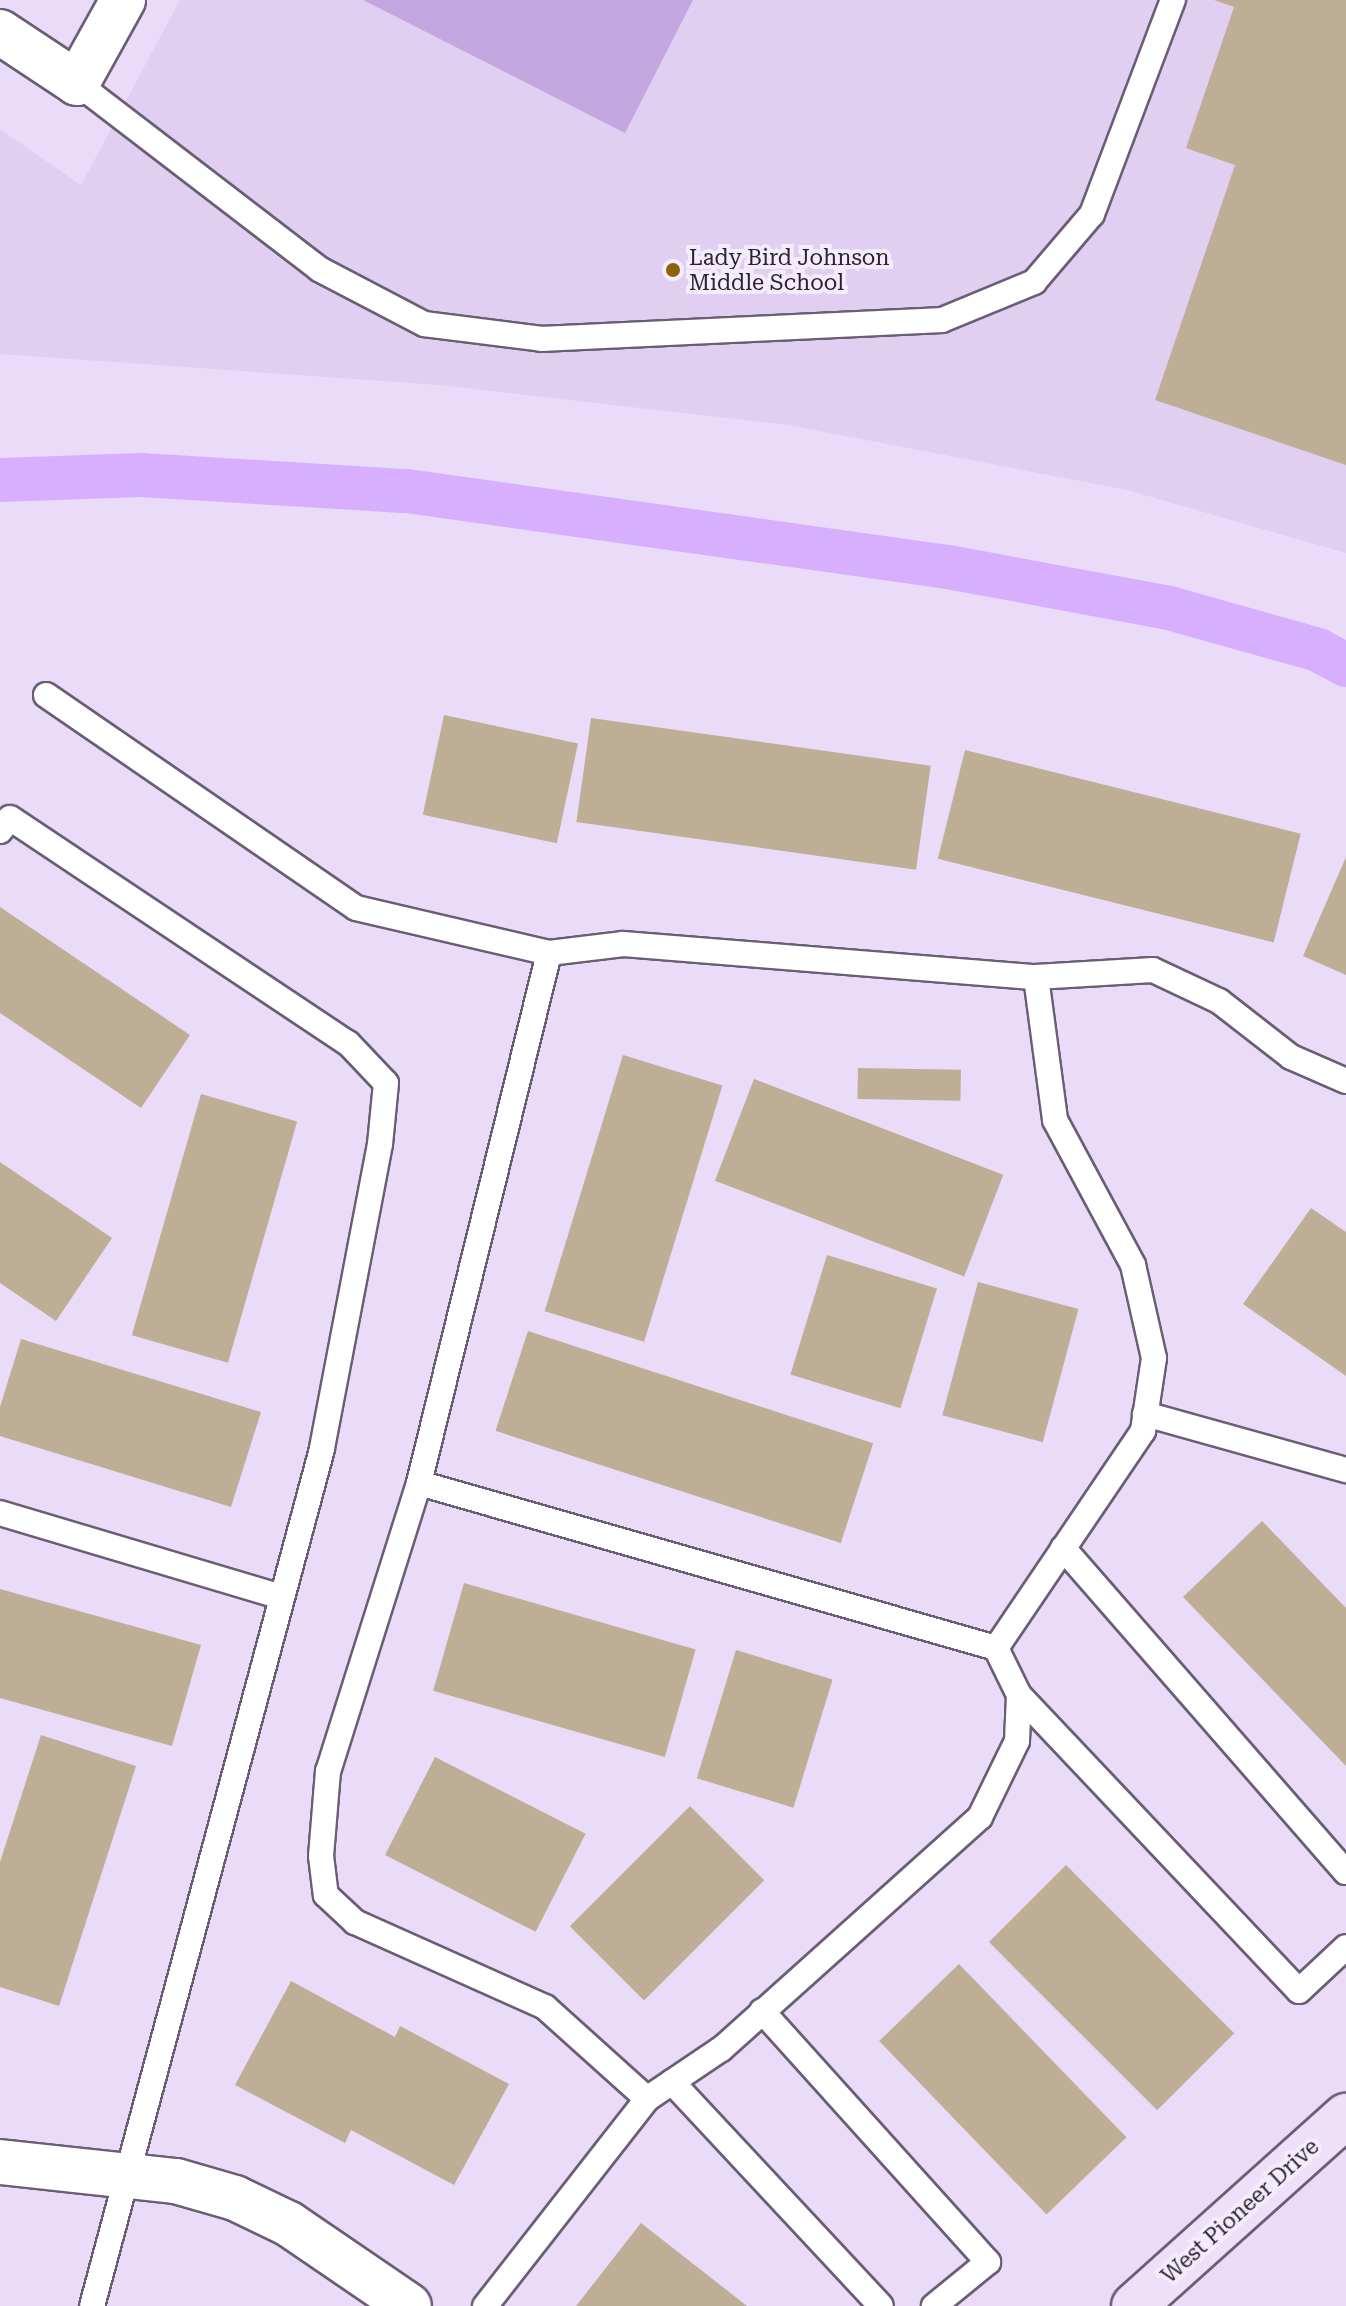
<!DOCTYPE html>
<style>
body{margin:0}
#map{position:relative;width:1346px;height:2306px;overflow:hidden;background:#eadcf8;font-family:"Roboto Serif",serif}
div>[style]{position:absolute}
.built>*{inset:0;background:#e0cff1}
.green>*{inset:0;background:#c4a6e0}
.canal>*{height:44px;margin:-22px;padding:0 22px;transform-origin:22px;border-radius:22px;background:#d8affe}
.building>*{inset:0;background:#bdae95;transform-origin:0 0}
.roads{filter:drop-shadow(2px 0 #6a5e75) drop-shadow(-2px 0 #6a5e75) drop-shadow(0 2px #6a5e75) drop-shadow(0 -2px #6a5e75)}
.service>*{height:24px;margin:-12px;padding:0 12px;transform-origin:12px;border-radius:12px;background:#fff}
.minor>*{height:44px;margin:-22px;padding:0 22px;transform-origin:22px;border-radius:22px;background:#fff}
.tertiary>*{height:44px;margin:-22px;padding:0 22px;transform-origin:22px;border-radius:22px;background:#fff}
.secondary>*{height:44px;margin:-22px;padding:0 22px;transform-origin:22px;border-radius:22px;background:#ede0f8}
.dots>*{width:22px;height:22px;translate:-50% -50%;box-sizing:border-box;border:4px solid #f4ecfd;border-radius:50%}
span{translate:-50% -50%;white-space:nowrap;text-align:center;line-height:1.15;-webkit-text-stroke:8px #f4ecfd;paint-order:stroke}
.poi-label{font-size:22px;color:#28232d}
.left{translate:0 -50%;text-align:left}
.street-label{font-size:22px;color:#28232d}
</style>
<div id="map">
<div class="built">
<div style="clip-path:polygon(180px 0,1346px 0,1346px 553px,1127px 490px,788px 425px,439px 385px,0 354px,0 129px,81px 185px)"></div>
</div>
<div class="green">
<div style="clip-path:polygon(363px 0,693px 0,625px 133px)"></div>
</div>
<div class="canal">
<div style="left:0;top:480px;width:142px;rotate:-2deg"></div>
<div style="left:142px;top:475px;width:265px;rotate:3.5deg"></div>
<div style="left:407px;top:491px;width:546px;rotate:8deg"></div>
<div style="left:948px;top:567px;width:225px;rotate:10.5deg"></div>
<div style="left:1169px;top:608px;width:155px;rotate:15.7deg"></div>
<div style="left:1318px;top:650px;width:32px;rotate:28deg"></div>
</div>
<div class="building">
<div style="clip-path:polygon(1214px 0,1346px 0,1346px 465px,1155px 400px,1235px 165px,1186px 148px,1234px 7px)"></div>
<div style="left:444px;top:715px;width:137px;height:102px;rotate:12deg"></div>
<div style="left:591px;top:718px;width:343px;height:105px;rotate:8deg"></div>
<div style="left:965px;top:750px;width:346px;height:112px;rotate:14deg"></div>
<div style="clip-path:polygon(1346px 857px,1346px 975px,1303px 956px)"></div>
<div style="clip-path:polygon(0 907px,190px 1035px,141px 1108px,0 1013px)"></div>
<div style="left:623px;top:1055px;width:104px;height:268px;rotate:17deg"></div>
<div style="left:858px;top:1068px;width:103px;height:31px;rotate:1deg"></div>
<div style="left:754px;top:1079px;width:267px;height:109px;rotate:21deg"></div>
<div style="left:201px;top:1094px;width:100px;height:251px;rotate:16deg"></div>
<div style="clip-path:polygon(0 1162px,112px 1238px,56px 1321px,0 1283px)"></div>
<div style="clip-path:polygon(1311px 1208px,1346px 1232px,1346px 1376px,1243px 1304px)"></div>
<div style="left:827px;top:1255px;width:115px;height:125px;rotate:17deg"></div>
<div style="left:978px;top:1282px;width:104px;height:138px;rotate:15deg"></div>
<div style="left:528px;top:1331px;width:363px;height:105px;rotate:18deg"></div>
<div style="clip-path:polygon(21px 1339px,261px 1412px,231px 1507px,0 1436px,0 1407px)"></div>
<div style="clip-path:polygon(1262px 1521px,1346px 1608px,1346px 1766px,1183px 1597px)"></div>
<div style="left:464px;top:1583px;width:241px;height:112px;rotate:16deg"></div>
<div style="clip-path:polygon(0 1589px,201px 1645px,172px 1746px,0 1698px)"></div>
<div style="left:736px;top:1650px;width:101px;height:134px;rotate:17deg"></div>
<div style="clip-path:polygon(41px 1735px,136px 1766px,59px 2006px,0 1987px,0 1862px)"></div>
<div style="left:435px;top:1757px;width:169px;height:110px;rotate:27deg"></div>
<div style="left:690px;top:1806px;width:105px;height:170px;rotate:45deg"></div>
<div style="left:1066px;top:1865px;width:238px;height:109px;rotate:45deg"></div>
<div style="left:959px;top:1964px;width:241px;height:111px;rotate:46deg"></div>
<div style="clip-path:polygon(291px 1981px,395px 2037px,400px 2026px,509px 2084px,454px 2185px,351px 2130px,345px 2143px,235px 2085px)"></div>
<div style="clip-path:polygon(641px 2223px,747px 2306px,576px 2306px)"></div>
</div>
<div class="roads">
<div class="service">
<div style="left:77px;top:83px;width:305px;rotate:37.5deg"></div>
<div style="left:319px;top:269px;width:119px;rotate:27.6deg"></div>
<div style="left:424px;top:324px;width:119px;rotate:7.2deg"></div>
<div style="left:542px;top:339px;width:400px;rotate:-2.7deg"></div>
<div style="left:942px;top:320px;width:100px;rotate:-22.4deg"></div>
<div style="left:1034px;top:282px;width:89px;rotate:-49.5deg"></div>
<div style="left:1092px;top:214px;width:229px;rotate:-69.3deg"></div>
<div style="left:46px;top:695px;width:376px;rotate:34.5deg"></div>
<div style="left:356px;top:908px;width:198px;rotate:13.1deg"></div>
<div style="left:549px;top:953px;width:75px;rotate:-6.9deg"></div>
<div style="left:623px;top:944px;width:414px;rotate:4.6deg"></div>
<div style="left:1036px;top:977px;width:144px;rotate:82.4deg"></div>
<div style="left:1055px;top:1120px;width:165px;rotate:61.7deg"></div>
<div style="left:1133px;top:1265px;width:95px;rotate:77.3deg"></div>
<div style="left:1154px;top:1358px;width:74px;rotate:98.6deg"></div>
<div style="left:1143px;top:1431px;width:262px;rotate:124.1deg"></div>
<div style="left:0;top:831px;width:16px;rotate:-52deg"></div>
<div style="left:10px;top:818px;width:406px;rotate:33.7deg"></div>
<div style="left:348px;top:1043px;width:55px;rotate:46.5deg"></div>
<div style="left:386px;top:1083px;width:61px;rotate:95.6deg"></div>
<div style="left:380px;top:1144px;width:310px;rotate:100.8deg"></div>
<div style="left:322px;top:1449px;width:887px;rotate:105.02deg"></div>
<div style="left:549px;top:953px;width:546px;rotate:103.78deg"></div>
<div style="left:419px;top:1483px;width:302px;rotate:107.5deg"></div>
<div style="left:328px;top:1771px;width:85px;rotate:94.7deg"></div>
<div style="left:321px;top:1856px;width:39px;rotate:83deg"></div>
<div style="left:326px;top:1895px;width:40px;rotate:43deg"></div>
<div style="left:355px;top:1922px;width:208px;rotate:24.1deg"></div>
<div style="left:545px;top:2007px;width:137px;rotate:42deg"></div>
<div style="left:1036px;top:977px;width:117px;rotate:-3.4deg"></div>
<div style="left:1153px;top:970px;width:73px;rotate:25.2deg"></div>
<div style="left:1219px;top:1001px;width:91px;rotate:37.9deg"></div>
<div style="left:1291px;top:1057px;width:60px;rotate:23.6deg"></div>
<div style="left:1145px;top:1414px;width:209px;rotate:15.6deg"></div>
<div style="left:419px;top:1483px;width:600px;rotate:15.96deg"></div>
<div style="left:996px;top:1648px;width:52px;rotate:63.9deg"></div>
<div style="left:1019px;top:1695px;width:46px;rotate:92.5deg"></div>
<div style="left:1017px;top:1741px;width:85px;rotate:116deg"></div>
<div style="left:980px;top:1817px;width:348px;rotate:138.1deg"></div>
<div style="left:721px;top:2049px;width:89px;rotate:146deg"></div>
<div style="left:647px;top:2099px;width:263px;rotate:128deg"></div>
<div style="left:0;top:1513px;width:294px;rotate:16.6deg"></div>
<div style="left:1063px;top:1548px;width:430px;rotate:48.9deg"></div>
<div style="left:1019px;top:1695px;width:407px;rotate:46.6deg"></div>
<div style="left:1299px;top:1991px;width:64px;rotate:-43.1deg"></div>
<div style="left:762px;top:2011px;width:338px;rotate:48deg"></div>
<div style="left:988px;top:2262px;width:70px;rotate:140.8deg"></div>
<div style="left:672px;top:2082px;width:306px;rotate:47deg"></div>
</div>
<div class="minor">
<div style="left:0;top:32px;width:92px;rotate:33.5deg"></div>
</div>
<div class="tertiary">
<div style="left:77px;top:83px;width:95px;rotate:-61deg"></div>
<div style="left:0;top:2162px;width:177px;rotate:6.2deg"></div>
<div style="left:176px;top:2181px;width:61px;rotate:16.1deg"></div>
<div style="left:235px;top:2198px;width:60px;rotate:25.7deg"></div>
<div style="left:289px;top:2224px;width:145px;rotate:34.3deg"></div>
</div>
<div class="secondary">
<div style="left:1134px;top:2306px;width:285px;rotate:-41.9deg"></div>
</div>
</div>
<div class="dots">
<div style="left:673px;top:270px;background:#8b6505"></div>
</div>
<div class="poi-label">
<span class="left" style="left:689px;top:270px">Lady Bird Johnson<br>Middle School</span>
</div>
<div class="street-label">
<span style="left:1240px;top:2211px;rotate:-42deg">West Pioneer Drive</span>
</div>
</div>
